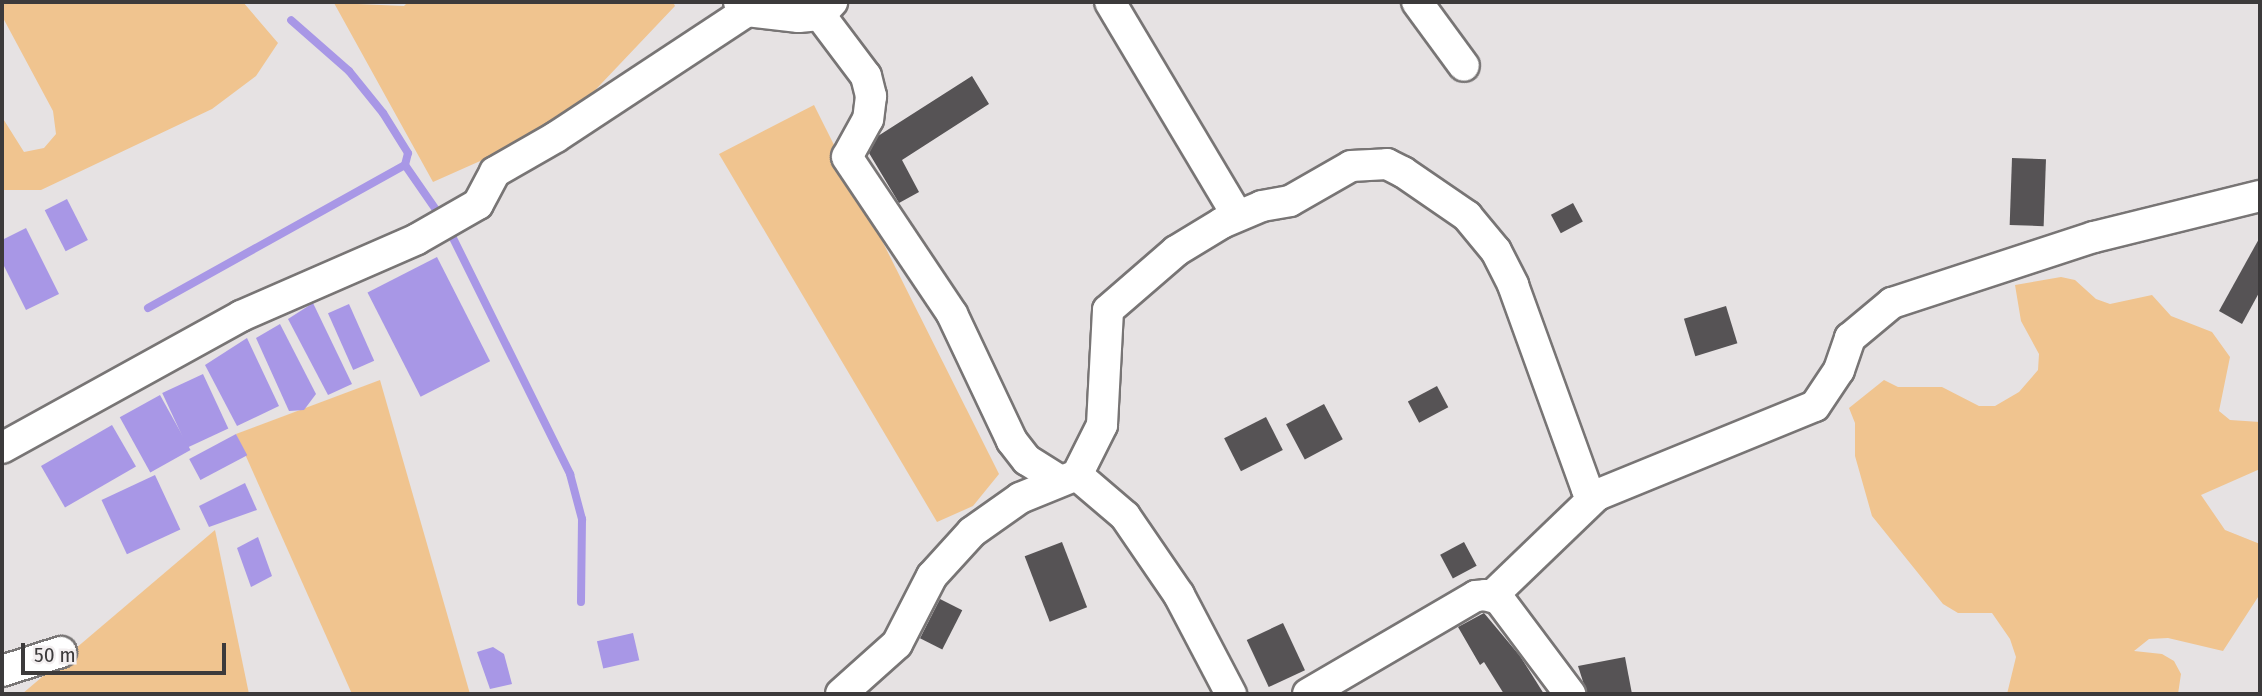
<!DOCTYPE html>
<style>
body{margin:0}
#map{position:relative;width:2262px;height:696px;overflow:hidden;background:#e6e2e3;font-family:"Fira Sans Condensed",sans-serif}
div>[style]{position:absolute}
.green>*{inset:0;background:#f0c48f}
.water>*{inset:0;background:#a897e6;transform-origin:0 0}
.stream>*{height:8px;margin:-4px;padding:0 4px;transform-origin:4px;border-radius:4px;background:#a897e6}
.building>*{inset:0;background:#565355;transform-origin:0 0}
.roads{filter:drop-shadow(2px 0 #787575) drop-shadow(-2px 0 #787575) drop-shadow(0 2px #787575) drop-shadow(0 -2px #787575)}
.minor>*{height:30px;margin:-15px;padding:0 15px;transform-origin:15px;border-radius:15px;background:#fff}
span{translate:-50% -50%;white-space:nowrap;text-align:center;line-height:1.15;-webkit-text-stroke:7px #f3eff0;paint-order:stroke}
.frame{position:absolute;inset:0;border:4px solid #3c3a3b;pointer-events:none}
.scale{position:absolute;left:21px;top:643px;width:205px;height:32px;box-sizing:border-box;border:4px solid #3c3a3b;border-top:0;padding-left:9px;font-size:21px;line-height:24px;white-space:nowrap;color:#3c3a3b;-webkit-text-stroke:5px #f3eff0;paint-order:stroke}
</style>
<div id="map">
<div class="green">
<div style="clip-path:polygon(2px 2px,243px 2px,278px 43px,256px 76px,212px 109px,41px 190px,4px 190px,2px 117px,24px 152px,44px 148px,56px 134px,53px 111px,2px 16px)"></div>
<div style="clip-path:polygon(408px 2px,673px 2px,675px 6px,563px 124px,433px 182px,334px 3px,404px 6px)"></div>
<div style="clip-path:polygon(814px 105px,999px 474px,973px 506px,937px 522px,719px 154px)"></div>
<div style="clip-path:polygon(2061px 277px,2075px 280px,2096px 299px,2110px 304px,2152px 295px,2171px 316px,2212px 332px,2230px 357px,2219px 411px,2230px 420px,2260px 422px,2260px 469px,2201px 495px,2225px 530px,2260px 544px,2260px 594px,2223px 651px,2168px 638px,2149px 639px,2134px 651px,2162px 654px,2174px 661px,2181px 674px,2178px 694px,2007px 694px,2016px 657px,2010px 639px,1992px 613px,1958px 613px,1943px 604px,1872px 516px,1855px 456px,1855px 423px,1849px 408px,1884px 380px,1898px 387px,1942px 387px,1979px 406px,1995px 406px,2019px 392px,2038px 370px,2039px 354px,2021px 321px,2015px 285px)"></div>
<div style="clip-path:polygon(380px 380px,470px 694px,352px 694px,236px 434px)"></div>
<div style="clip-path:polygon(215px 530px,249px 694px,22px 694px)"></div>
</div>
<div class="water">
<div style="left:67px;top:199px;width:46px;height:25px;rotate:63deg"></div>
<div style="clip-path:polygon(26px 228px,59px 294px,26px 310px,2px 262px,2px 240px)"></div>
<div style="left:437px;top:257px;width:117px;height:78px;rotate:63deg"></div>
<div style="clip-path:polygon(313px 303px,352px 384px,328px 395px,288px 319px)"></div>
<div style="left:349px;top:304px;width:62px;height:23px;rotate:66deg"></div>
<div style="clip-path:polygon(280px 324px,316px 394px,304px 410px,289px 411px,256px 338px)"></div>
<div style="clip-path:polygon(247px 338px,279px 406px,237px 426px,205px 365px)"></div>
<div style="left:203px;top:374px;width:60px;height:45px;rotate:65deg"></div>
<div style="left:160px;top:395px;width:63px;height:46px;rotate:61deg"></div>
<div style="left:112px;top:425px;width:48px;height:82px;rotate:60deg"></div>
<div style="left:236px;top:434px;width:24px;height:53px;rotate:62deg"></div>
<div style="left:155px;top:475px;width:60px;height:59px;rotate:65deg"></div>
<div style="clip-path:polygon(245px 483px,257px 510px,209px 527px,199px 506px)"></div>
<div style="clip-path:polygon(258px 537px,272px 576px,251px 587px,237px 548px)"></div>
<div style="left:633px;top:633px;width:28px;height:37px;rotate:77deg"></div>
<div style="clip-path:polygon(493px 647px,504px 654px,512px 684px,490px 689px,477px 652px)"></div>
</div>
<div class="stream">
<div style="left:405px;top:165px;width:63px;rotate:55.3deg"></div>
<div style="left:448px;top:228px;width:275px;rotate:63.6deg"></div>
<div style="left:570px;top:474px;width:47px;rotate:75.1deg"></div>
<div style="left:582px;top:519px;width:83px;rotate:90.7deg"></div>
<div style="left:148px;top:308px;width:294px;rotate:-29.1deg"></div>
<div style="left:405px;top:165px;width:12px;rotate:-76deg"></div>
<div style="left:408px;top:153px;width:47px;rotate:-122deg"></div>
<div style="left:383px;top:113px;width:54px;rotate:-129deg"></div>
<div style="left:349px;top:71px;width:77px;rotate:-138.7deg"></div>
</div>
<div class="building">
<div style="clip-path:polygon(972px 76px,989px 104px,902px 160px,919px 192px,899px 203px,869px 153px,878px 136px)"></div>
<div style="left:2012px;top:158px;width:34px;height:67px;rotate:2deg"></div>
<div style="left:1573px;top:203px;width:21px;height:25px;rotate:62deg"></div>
<div style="clip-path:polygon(2260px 237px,2260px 291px,2242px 324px,2219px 311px)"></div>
<div style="left:1726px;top:306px;width:39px;height:44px;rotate:73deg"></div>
<div style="left:1437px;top:386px;width:24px;height:33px;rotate:62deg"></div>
<div style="left:1324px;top:404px;width:40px;height:43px;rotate:62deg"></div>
<div style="left:1266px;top:417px;width:37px;height:47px;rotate:63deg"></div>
<div style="left:1062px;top:542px;width:70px;height:40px;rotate:69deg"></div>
<div style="left:1464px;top:542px;width:27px;height:27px;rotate:62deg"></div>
<div style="left:940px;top:599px;width:25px;height:44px;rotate:27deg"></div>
<div style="clip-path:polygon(1484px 613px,1520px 656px,1544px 694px,1504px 694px,1484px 662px,1480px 665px,1458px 627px)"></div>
<div style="left:1283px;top:623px;width:52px;height:40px;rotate:65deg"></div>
<div style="clip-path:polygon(1625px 657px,1632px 694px,1587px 694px,1578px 666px)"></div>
</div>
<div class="roads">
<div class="minor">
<div style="left:739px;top:2px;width:12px;rotate:48deg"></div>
<div style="left:747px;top:11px;width:52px;rotate:6.6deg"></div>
<div style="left:799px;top:17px;width:21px;rotate:-5deg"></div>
<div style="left:820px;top:15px;width:18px;rotate:-47deg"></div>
<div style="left:1110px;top:2px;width:248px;rotate:59.2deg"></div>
<div style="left:1417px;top:2px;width:79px;rotate:53.7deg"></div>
<div style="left:820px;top:15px;width:76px;rotate:53deg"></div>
<div style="left:866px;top:76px;width:21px;rotate:76deg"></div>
<div style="left:871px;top:96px;width:23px;rotate:97deg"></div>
<div style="left:868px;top:119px;width:43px;rotate:118.9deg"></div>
<div style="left:847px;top:157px;width:189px;rotate:56.2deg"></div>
<div style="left:952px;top:314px;width:140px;rotate:64.7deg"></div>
<div style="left:1012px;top:441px;width:24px;rotate:52deg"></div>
<div style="left:1027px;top:460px;width:38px;rotate:32deg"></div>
<div style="left:2px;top:448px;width:273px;rotate:-28.9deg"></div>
<div style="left:241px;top:316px;width:192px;rotate:-23.6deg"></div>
<div style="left:417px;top:239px;width:70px;rotate:-29.8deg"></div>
<div style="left:478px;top:204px;width:36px;rotate:-62deg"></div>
<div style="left:495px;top:172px;width:70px;rotate:-29.8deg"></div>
<div style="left:556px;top:137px;width:229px;rotate:-33.4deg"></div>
<div style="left:1077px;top:475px;width:63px;rotate:40.5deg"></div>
<div style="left:1125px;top:516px;width:96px;rotate:55.6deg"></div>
<div style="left:1179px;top:595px;width:112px;rotate:62.3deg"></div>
<div style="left:1492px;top:596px;width:146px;rotate:-43.9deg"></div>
<div style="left:1597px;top:495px;width:235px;rotate:-22.2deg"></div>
<div style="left:1815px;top:406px;width:43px;rotate:-56.3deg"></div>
<div style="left:1839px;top:370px;width:34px;rotate:-71deg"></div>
<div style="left:1850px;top:338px;width:55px;rotate:-39.8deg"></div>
<div style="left:1892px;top:303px;width:213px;rotate:-18.1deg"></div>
<div style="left:2094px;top:237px;width:171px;rotate:-13.9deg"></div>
<div style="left:2px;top:671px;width:62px;rotate:-17.9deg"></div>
<div style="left:841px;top:694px;width:75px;rotate:-41.8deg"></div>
<div style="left:897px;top:644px;width:76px;rotate:-62.8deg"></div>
<div style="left:932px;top:576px;width:59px;rotate:-47.7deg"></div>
<div style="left:972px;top:532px;width:59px;rotate:-35.3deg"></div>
<div style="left:1020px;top:498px;width:61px;rotate:-22deg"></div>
<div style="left:1077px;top:475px;width:56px;rotate:-63.4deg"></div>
<div style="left:1102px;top:425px;width:115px;rotate:-87deg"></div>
<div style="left:1108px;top:310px;width:90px;rotate:-40.9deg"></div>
<div style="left:1176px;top:251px;width:54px;rotate:-31.3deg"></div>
<div style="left:1222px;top:223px;width:43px;rotate:-23deg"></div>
<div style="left:1262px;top:206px;width:28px;rotate:-10deg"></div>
<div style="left:1290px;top:201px;width:70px;rotate:-29.8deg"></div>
<div style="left:1351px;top:166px;width:36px;rotate:-3deg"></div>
<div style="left:1387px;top:164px;width:18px;rotate:27deg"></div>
<div style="left:1403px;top:172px;width:78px;rotate:34.5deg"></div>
<div style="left:1467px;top:216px;width:45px;rotate:50.4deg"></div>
<div style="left:1496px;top:251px;width:38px;rotate:63deg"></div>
<div style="left:1513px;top:285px;width:217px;rotate:70.1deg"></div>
<div style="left:1587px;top:489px;width:12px;rotate:31deg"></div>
<div style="left:1308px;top:694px;width:194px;rotate:-30.3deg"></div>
<div style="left:1476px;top:596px;width:9px;rotate:-6deg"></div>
<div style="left:1485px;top:595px;width:15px;rotate:16deg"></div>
<div style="left:1499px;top:599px;width:119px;rotate:53.2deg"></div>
</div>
</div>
<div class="frame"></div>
<div class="scale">50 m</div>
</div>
